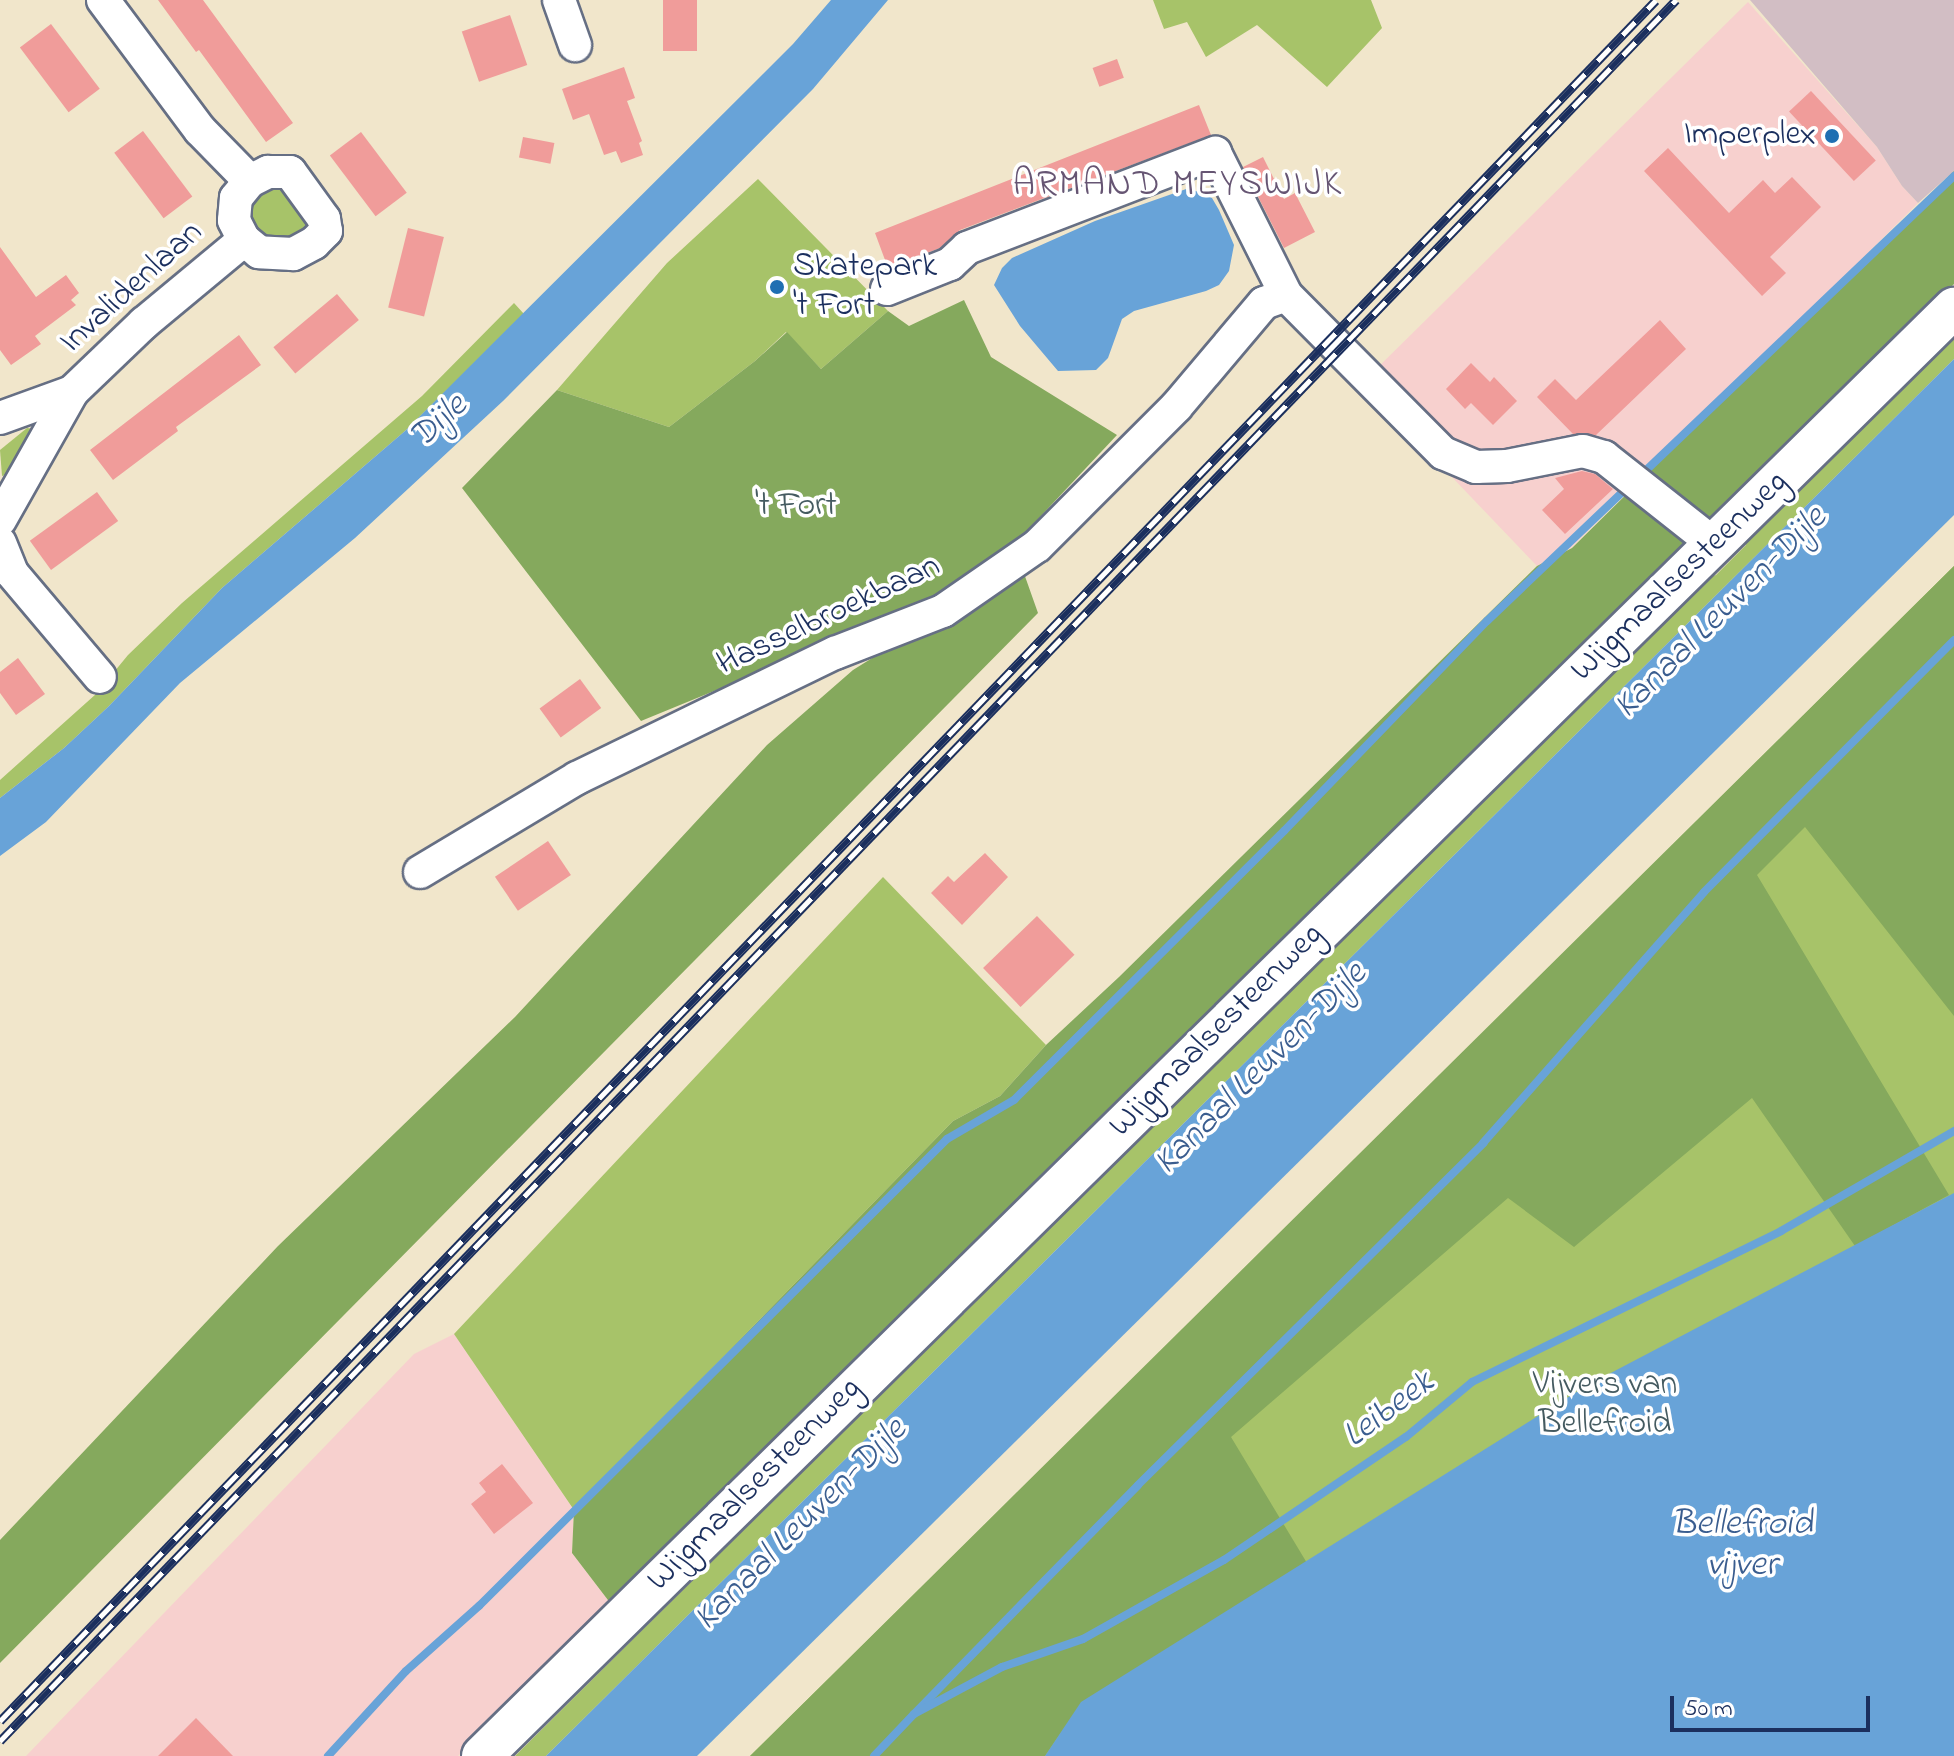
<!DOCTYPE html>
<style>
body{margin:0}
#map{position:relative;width:1954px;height:1756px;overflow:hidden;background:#f1e6cb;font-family:"Indie Flower",sans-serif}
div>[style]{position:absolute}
.built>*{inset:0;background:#f7d0ce}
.industrial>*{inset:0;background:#d2bec4}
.green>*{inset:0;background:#a7c369}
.forest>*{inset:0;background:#85a95d}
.water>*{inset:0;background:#68a3d8}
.stream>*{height:8px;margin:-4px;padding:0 4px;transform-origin:4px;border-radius:4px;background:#68a3d8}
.building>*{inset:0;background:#f09c9a;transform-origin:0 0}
.roads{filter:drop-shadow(2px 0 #666f84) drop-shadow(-2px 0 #666f84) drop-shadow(0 2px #666f84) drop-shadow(0 -2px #666f84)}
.minor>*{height:32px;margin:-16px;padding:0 16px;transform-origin:16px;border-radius:16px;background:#fff}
.tertiary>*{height:40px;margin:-20px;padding:0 20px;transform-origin:20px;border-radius:20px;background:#fff}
.rail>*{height:9px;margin-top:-4.5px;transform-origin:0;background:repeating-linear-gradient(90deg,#fff 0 18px,#1b2f5e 0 36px);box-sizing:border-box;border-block:2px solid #1b2f5e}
.dots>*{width:22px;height:22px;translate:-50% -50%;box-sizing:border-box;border:4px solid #fff;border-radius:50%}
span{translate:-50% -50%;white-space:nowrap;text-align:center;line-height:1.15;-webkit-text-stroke:7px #fff;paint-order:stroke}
.poi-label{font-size:34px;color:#1b2f5e}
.right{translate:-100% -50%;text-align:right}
.left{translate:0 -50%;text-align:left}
.street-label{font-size:34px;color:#1b2f5e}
.park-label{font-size:34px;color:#455b61}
.neighbourhood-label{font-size:36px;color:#665573;letter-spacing:2px}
.water-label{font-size:36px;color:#3a5d8f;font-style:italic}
.scale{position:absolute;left:1670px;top:1696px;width:200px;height:36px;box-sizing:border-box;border:4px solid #1b2f5e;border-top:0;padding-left:10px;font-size:24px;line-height:28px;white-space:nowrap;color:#1b2f5e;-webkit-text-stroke:6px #fff;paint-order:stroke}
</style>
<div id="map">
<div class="built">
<div style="clip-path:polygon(1748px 2px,1877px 147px,1902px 186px,1918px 203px,1571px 548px,1537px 566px,1362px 383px)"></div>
<div style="clip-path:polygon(454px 1334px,574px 1510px,572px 1553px,611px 1604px,458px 1756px,26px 1756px,414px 1354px)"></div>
</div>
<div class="industrial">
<div style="clip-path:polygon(1750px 0,1954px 0,1954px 171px,1918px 203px,1902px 186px,1877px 147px)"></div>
</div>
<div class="green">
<div style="clip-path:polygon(1153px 0,1371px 0,1382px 28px,1327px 87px,1257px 25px,1206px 57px,1187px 22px,1164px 29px)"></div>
<div style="clip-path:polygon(758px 179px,888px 311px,821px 369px,786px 332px,755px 361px,669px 427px,557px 390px,667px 263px)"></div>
<div style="clip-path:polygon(280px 184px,312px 228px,290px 245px,258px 234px,251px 214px,254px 195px)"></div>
<div style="clip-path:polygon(514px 303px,524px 314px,405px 431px,222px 588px,109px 706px,64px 748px,0 798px,0 780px,96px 694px,128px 655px,182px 603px,422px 396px)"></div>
<div style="clip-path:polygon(1954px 333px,1954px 359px,546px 1756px,515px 1756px,1540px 742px,1706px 578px,1716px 575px,1746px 545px,1747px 538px)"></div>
<div style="clip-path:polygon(27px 428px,36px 429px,11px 473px,2px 476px,0 450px)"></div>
<div style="clip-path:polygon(1954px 566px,1954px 1756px,750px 1756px,1278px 1236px)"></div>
<div style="clip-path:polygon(883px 877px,1046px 1045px,1000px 1096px,953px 1121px,574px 1510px,454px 1334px)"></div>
</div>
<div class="forest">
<div style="clip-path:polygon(1954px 171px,1954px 284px,611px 1604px,572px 1553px,574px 1510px,953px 1121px,1000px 1096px,1046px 1045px,1119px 977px,1537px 566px,1572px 548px)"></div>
<div style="clip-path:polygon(964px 300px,991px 357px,1117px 435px,1023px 535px,929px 603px,641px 721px,462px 488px,557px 390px,669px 427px,755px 361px,787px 332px,821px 369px,888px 311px,909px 326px)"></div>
<div style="clip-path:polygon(1021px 565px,1038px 613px,0 1663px,0 1540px,278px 1246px,515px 1017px,767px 745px,853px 670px)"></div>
<div style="clip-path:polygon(1954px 566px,1954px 1016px,1805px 827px,1757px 875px,1949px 1195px,1855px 1246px,1752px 1098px,1574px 1247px,1508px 1198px,1231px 1437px,1307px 1563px,1082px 1702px,1045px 1756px,750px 1756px)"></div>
</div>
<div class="water">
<div style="clip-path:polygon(831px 0,888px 0,813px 89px,503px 401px,355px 538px,180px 683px,46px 822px,0 856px,0 798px,64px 748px,109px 706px,222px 588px,405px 431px,793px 44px)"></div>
<div style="clip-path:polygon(1189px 188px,1212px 198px,1219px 210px,1234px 245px,1229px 271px,1219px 285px,1206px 291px,1134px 311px,1122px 319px,1108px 358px,1096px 370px,1058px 371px,1020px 326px,994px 285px,1002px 268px,1012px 258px,1095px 221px)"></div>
<div style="clip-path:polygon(1954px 359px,1954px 515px,697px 1756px,546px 1756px)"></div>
<div style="clip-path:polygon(1954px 1193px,1954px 1756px,1045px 1756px,1081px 1702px,1586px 1386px)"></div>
</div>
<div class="stream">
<div style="left:1639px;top:477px;width:436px;rotate:-43.7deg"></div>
<div style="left:914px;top:1714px;width:320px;rotate:-45.6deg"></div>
<div style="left:1138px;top:1485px;width:486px;rotate:-44.7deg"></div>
<div style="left:1483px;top:1143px;width:334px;rotate:-48.6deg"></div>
<div style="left:1704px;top:892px;width:355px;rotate:-45.2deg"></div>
<div style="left:328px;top:1756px;width:115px;rotate:-47.5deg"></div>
<div style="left:406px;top:1671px;width:98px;rotate:-41.7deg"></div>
<div style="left:479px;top:1606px;width:661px;rotate:-44.94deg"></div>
<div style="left:947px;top:1139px;width:78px;rotate:-30.2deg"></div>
<div style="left:1014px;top:1100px;width:381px;rotate:-44.9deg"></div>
<div style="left:1284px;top:831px;width:292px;rotate:-46deg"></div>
<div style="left:1487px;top:621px;width:196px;rotate:-43.6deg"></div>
<div style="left:874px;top:1756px;width:58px;rotate:-46.4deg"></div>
<div style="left:914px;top:1714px;width:100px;rotate:-28.1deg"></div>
<div style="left:1002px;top:1667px;width:86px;rotate:-19.1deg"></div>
<div style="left:1083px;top:1639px;width:162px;rotate:-29.3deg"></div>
<div style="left:1224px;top:1560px;width:220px;rotate:-34.1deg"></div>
<div style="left:1406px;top:1437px;width:86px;rotate:-39.8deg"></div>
<div style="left:1472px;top:1382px;width:344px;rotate:-26deg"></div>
<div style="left:1781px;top:1231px;width:200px;rotate:-30deg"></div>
</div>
<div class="building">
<div style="clip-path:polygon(158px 0,203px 0,293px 123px,266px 142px,199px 50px,196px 52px)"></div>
<div style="left:663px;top:0;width:34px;height:51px"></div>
<div style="left:510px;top:15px;width:53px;height:51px;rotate:71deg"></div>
<div style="left:51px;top:24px;width:81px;height:39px;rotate:53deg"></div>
<div style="left:1117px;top:59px;width:20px;height:26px;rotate:70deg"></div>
<div style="clip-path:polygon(624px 67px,635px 98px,627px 101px,642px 141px,639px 143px,643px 155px,621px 163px,616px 151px,604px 155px,589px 114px,573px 120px,562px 89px)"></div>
<div style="left:1811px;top:91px;width:95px;height:30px;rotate:47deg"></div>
<div style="clip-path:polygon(1199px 105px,1211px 135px,960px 230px,940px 248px,888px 268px,875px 233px)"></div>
<div style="left:143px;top:131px;width:82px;height:36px;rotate:53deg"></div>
<div style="left:361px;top:132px;width:76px;height:39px;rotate:53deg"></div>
<div style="left:523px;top:137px;width:32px;height:21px;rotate:11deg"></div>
<div style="clip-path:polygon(1668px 148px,1729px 213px,1763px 180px,1775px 193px,1792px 177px,1821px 207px,1770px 257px,1786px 273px,1762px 296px,1644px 171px)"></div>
<div style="clip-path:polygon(1263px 157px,1284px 199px,1295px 193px,1315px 232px,1284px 248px,1243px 167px)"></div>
<div style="left:408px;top:228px;width:37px;height:82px;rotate:14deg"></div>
<div style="clip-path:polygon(0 247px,36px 297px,66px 275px,79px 293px,71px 300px,76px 305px,35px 336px,41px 344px,11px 365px,0 350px)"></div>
<div style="left:337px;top:294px;width:34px;height:83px;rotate:50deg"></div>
<div style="clip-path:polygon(1660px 320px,1686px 349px,1596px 435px,1573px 434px,1537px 397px,1555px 379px,1576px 400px)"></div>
<div style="clip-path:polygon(239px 335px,261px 365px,176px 427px,178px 431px,113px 480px,90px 450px)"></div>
<div style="clip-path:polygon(1471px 363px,1490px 382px,1494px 377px,1517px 401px,1493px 425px,1471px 403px,1465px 409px,1446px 389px)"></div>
<div style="clip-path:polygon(1582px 471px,1595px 474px,1613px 489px,1565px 534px,1542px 510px,1564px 489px,1555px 478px)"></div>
<div style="left:97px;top:492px;width:36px;height:83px;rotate:54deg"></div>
<div style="clip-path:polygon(18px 658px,45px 694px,16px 715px,0 693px,0 672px)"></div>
<div style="left:580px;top:679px;width:36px;height:50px;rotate:54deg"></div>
<div style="left:548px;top:841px;width:41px;height:64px;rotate:56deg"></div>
<div style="clip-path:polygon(985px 853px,1008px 877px,962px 925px,931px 893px,948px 876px,954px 882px)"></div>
<div style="left:1037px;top:916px;width:54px;height:75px;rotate:46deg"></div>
<div style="clip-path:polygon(502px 1464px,533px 1503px,494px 1534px,471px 1504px,486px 1492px,479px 1483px)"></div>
<div style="clip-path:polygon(196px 1718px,233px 1756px,158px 1756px)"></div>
</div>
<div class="roads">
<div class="minor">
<div style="left:103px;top:0;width:162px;rotate:53.3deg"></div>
<div style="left:200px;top:130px;width:71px;rotate:45.6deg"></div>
<div style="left:559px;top:0;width:48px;rotate:70.4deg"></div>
<div style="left:268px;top:172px;width:22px"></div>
<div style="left:290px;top:172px;width:58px;rotate:54.1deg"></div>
<div style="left:324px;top:219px;width:12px;rotate:81deg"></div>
<div style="left:326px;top:231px;width:17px;rotate:135deg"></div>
<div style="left:314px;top:243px;width:24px;rotate:152deg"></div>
<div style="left:293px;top:254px;width:34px;rotate:-177deg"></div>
<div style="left:259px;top:252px;width:19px;rotate:-141deg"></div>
<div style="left:244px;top:240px;width:22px;rotate:-117deg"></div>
<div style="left:234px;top:220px;width:22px;rotate:-85deg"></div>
<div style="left:236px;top:198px;width:22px;rotate:-51deg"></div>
<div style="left:250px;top:181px;width:20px;rotate:-27deg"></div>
<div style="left:887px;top:289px;width:68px;rotate:-21.6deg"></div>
<div style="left:950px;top:264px;width:23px;rotate:-43deg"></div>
<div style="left:967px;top:248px;width:266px;rotate:-21deg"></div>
<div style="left:1215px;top:153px;width:159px;rotate:63.4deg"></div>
<div style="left:1286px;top:295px;width:223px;rotate:45.2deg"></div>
<div style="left:1443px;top:453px;width:36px;rotate:23deg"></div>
<div style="left:1476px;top:467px;width:31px;rotate:-2deg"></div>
<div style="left:1507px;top:466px;width:77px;rotate:-11.2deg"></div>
<div style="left:1583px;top:451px;width:22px;rotate:16deg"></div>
<div style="left:1604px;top:457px;width:139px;rotate:38.3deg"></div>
<div style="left:0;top:418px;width:77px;rotate:-19.9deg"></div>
<div style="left:0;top:520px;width:147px;rotate:-60.6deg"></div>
<div style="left:72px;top:392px;width:100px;rotate:-43.8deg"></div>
<div style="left:144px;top:323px;width:130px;rotate:-39.7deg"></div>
<div style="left:0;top:543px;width:32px;rotate:68deg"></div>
<div style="left:12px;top:573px;width:136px;rotate:49.8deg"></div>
<div style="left:420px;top:872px;width:183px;rotate:-30.9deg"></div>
<div style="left:577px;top:778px;width:287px;rotate:-25.9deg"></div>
<div style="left:835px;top:653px;width:116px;rotate:-21.3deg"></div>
<div style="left:943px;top:611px;width:114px;rotate:-34.7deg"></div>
<div style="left:1037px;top:546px;width:197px;rotate:-45deg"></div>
<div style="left:1176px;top:407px;width:136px;rotate:-49.8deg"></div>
<div style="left:1264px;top:303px;width:23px;rotate:-20deg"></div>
</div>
<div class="tertiary">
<div style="left:482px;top:1756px;width:2065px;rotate:-44.53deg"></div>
</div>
</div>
<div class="rail">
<div style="left:0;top:1721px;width:2388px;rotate:-46.1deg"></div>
<div style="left:0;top:1741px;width:2417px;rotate:-46.09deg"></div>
</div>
<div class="dots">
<div style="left:1832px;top:136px;background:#1f6fb2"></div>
<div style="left:777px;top:287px;background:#1f6fb2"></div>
</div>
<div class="poi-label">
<span class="right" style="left:1816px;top:136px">Imperplex</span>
<span class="left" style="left:793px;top:287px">Skatepark<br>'t Fort</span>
</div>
<div class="street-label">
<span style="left:132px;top:288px;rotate:-42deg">Invalidenlaan</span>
<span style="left:1680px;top:577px;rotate:-44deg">Wijgmaalsesteenweg</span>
<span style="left:829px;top:616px;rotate:-25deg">Hasselbroekbaan</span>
<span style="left:1217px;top:1031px;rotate:-45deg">Wijgmaalsesteenweg</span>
<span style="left:755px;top:1485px;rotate:-45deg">Wijgmaalsesteenweg</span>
</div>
<div class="park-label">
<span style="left:796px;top:507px">'t Fort</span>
<span style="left:1605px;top:1405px">Vijvers van<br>Bellefroid</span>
</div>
<div class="neighbourhood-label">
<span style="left:1178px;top:186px">ARMAND MEYSWIJK</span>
</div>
<div class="water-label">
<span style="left:439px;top:422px;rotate:-42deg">Dijle</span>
<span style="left:1721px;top:613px;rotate:-45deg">Kanaal Leuven-Dijle</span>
<span style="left:1261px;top:1069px;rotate:-45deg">Kanaal Leuven-Dijle</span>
<span style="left:1389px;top:1410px;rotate:-37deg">Leibeek</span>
<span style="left:1742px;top:1545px">Bellefroid<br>vijver</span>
<span style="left:801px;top:1525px;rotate:-45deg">Kanaal Leuven-Dijle</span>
</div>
<div class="scale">50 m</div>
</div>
